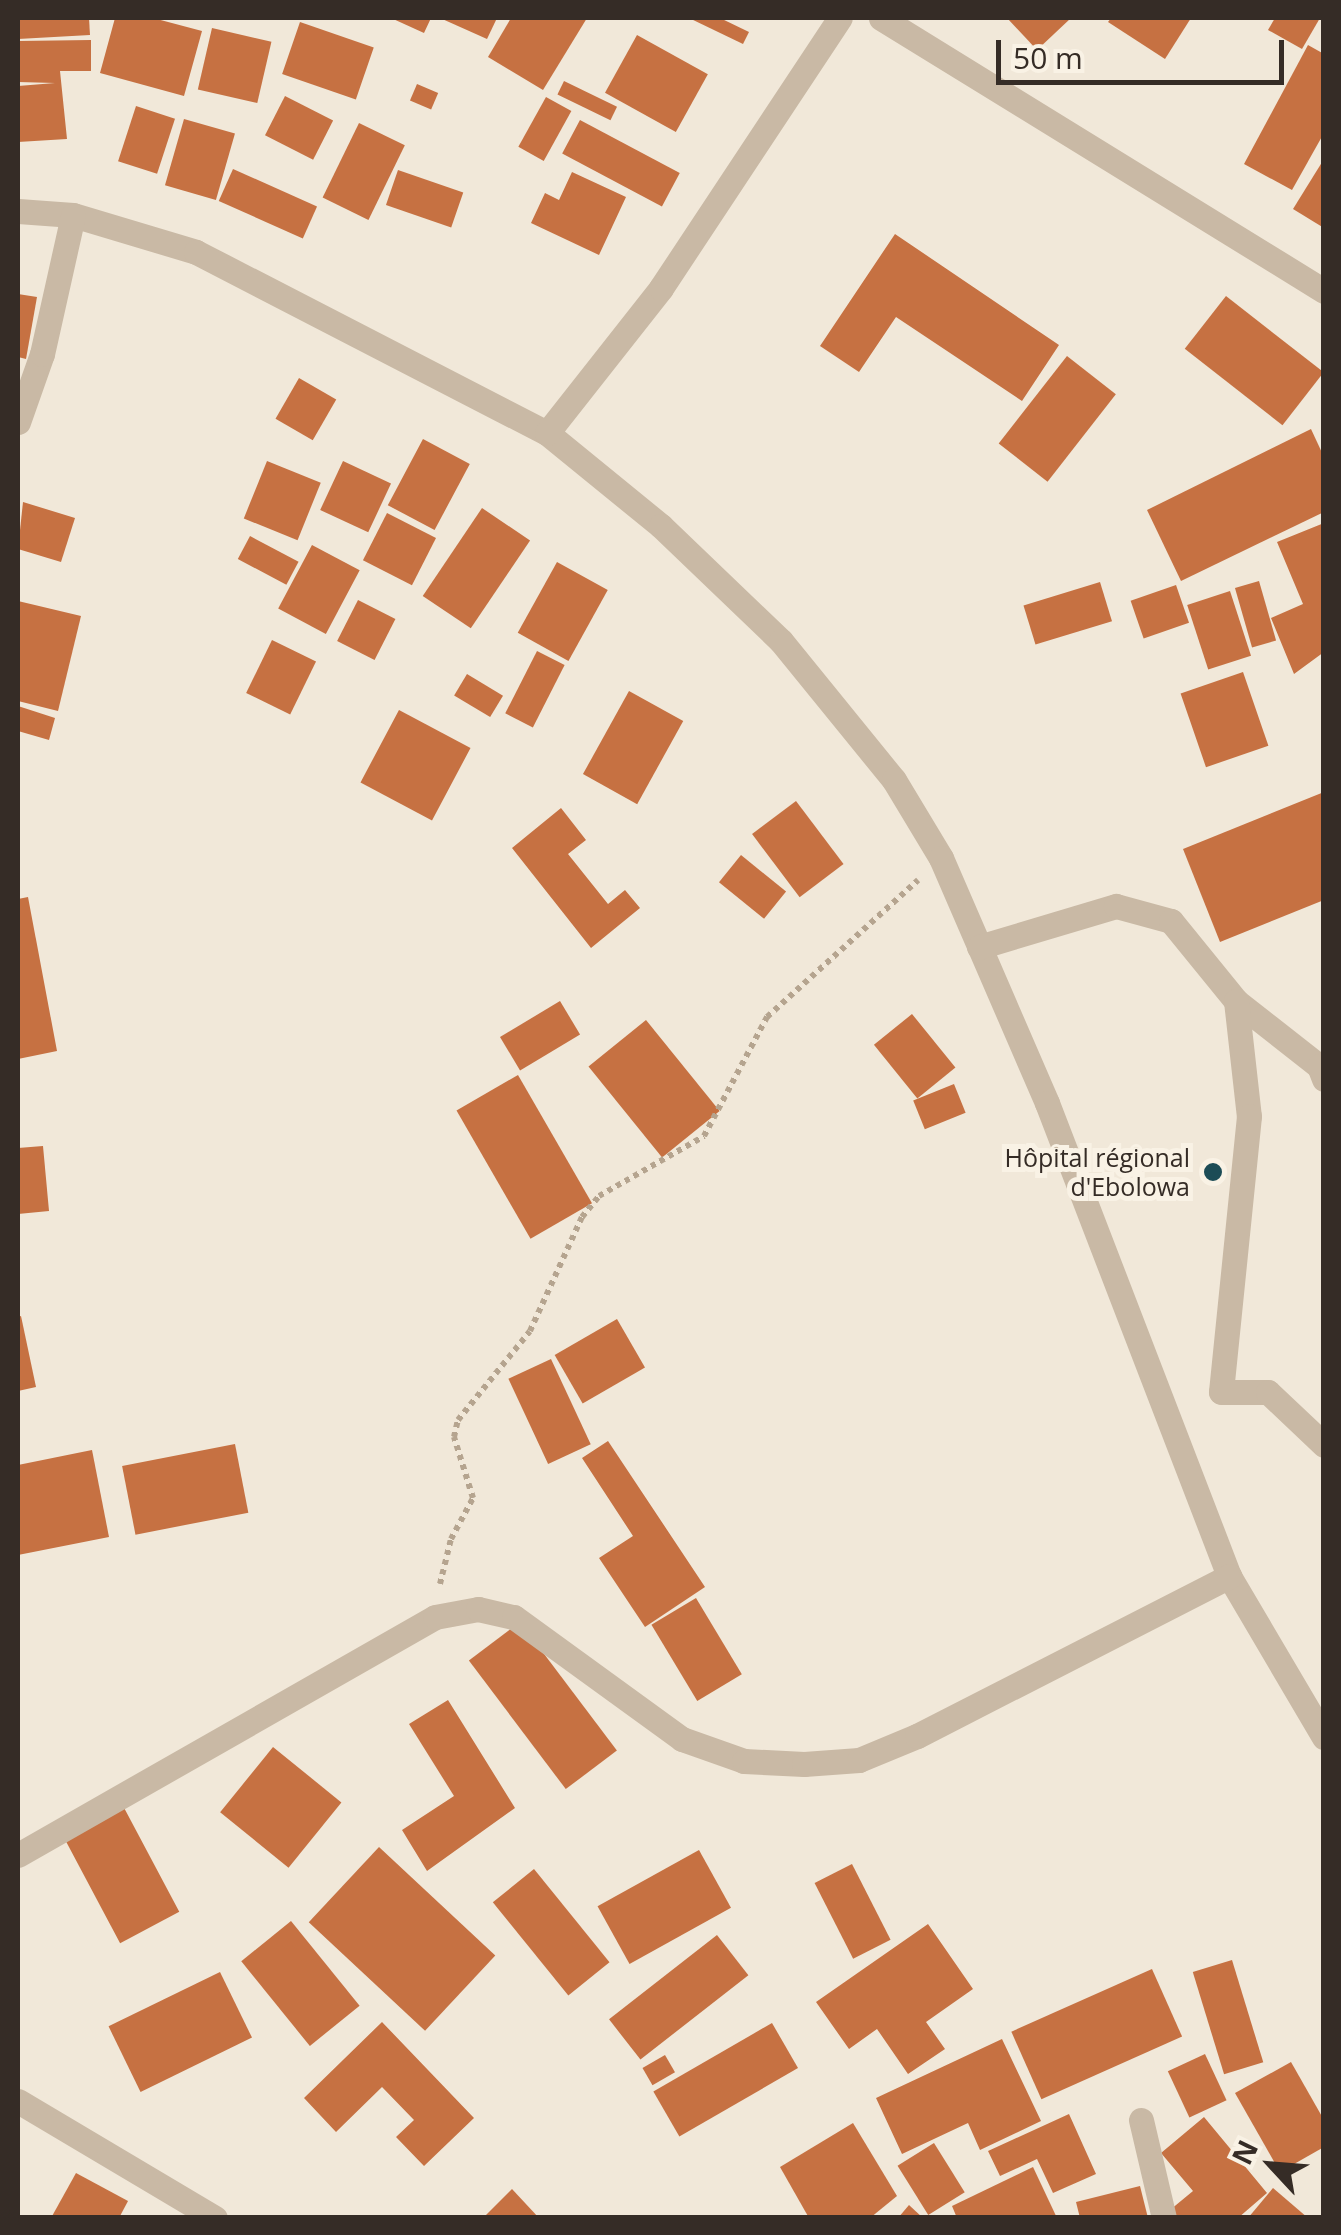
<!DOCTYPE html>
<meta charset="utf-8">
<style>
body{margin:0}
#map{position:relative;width:1341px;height:2235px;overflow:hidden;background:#f1e8d9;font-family:"Open Sans",sans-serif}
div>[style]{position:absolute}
.building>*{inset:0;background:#c67142;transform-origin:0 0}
.path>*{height:6px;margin-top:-3px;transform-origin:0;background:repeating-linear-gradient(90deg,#b5a48f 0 5px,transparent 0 10px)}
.minor>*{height:25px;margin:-12.5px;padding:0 12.5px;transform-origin:12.5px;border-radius:12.5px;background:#c9b9a5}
.dots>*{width:28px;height:28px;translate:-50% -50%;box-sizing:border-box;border:5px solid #f9f2e5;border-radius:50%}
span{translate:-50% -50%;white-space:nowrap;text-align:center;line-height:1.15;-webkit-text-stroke:10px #f9f2e5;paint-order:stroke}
.poi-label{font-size:25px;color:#352c26}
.right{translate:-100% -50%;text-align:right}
.frame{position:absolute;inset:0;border:20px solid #352c26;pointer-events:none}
.north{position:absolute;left:1221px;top:2115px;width:100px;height:100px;-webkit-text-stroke:8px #f9f2e5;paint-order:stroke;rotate:296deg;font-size:28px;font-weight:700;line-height:40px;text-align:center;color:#352c26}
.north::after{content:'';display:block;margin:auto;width:35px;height:45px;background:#352c26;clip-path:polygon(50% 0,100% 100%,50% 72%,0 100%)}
.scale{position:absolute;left:996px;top:40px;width:288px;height:45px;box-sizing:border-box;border:5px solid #352c26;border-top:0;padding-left:12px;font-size:30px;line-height:35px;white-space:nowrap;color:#352c26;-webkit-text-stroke:8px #f9f2e5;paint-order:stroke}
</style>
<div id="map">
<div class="building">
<div style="clip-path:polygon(18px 18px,89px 18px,90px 35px,18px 39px)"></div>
<div style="clip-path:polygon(115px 18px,153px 18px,202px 31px,184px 96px,100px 73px)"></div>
<div style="clip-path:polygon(391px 18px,431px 18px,424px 33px)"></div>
<div style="clip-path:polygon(440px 18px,497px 18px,487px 39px)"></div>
<div style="clip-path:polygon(511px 18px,587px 18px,543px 90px,488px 57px)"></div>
<div style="clip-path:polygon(689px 18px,720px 18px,749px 32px,743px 44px)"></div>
<div style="clip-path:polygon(1007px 18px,1071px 18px,1037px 50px)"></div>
<div style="clip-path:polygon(1111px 18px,1191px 18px,1165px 59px,1108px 22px)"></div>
<div style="clip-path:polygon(1275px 18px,1320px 18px,1302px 49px,1268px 30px)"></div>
<div style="left:300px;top:22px;width:78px;height:55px;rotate:19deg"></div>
<div style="left:212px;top:28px;width:61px;height:63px;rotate:13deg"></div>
<div style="left:637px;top:35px;width:81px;height:66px;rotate:29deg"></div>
<div style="clip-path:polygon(91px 40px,91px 71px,60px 71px,67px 139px,18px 142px,18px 86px,55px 83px,18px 82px,18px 41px)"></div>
<div style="clip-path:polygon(1308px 45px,1324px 54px,1324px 133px,1292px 190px,1244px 164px)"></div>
<div style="left:564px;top:81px;width:59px;height:15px;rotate:26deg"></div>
<div style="left:417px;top:84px;width:23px;height:18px;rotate:23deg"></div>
<div style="left:285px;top:96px;width:54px;height:44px;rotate:27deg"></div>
<div style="left:546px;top:97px;width:29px;height:57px;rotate:29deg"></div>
<div style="left:136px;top:106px;width:41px;height:58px;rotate:18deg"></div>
<div style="left:184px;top:119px;width:53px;height:69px;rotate:16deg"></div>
<div style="left:580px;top:120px;width:113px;height:38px;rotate:28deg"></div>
<div style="left:359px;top:123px;width:51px;height:83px;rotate:26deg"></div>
<div style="clip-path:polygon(1324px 159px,1324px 228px,1293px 209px)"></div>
<div style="left:233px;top:169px;width:92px;height:35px;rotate:24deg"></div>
<div style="left:398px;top:170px;width:69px;height:37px;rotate:19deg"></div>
<div style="clip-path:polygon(572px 172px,626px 197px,599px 255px,531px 223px,545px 193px,559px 200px)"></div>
<div style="clip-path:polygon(895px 234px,1059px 345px,1022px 401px,896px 317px,859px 372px,820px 346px)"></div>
<div style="clip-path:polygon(18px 294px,37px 297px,26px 359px,18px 357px)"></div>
<div style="left:1226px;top:296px;width:124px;height:67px;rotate:38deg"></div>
<div style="left:1067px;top:356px;width:62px;height:111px;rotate:38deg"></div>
<div style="left:299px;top:378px;width:43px;height:47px;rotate:30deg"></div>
<div style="clip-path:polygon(1311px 429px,1324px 457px,1324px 512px,1181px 581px,1147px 510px)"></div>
<div style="left:423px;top:439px;width:53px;height:75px;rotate:28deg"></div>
<div style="left:267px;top:461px;width:58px;height:62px;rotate:22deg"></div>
<div style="left:343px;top:461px;width:53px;height:54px;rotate:25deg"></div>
<div style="clip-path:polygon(23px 502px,75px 518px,61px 562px,18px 549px)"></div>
<div style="left:482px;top:508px;width:58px;height:106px;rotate:34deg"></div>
<div style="left:387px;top:513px;width:55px;height:53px;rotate:27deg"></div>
<div style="clip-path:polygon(1324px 523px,1324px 652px,1294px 674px,1271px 618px,1303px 604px,1277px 542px)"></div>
<div style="left:250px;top:536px;width:55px;height:26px;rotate:28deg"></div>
<div style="left:312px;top:545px;width:54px;height:72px;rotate:28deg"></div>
<div style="left:557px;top:562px;width:58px;height:81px;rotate:29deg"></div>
<div style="left:1259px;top:581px;width:62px;height:25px;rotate:74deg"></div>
<div style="left:1100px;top:582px;width:41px;height:80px;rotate:73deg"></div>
<div style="left:1176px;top:585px;width:40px;height:48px;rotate:71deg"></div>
<div style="left:1230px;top:591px;width:68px;height:45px;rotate:72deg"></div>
<div style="left:358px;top:600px;width:42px;height:46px;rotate:27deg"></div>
<div style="clip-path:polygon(18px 601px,81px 616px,58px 711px,18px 701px)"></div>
<div style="left:272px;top:640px;width:49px;height:59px;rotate:26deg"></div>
<div style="left:537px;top:651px;width:31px;height:70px;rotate:27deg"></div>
<div style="left:1243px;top:672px;width:78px;height:66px;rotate:71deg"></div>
<div style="left:467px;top:674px;width:42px;height:25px;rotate:31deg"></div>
<div style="left:629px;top:691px;width:62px;height:95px;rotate:29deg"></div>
<div style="clip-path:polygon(18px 706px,55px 718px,49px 740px,18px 731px)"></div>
<div style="left:399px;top:710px;width:81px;height:82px;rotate:28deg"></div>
<div style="clip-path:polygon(1324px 792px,1324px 900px,1220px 942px,1183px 849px)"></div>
<div style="left:796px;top:801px;width:79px;height:55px;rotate:53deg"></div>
<div style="clip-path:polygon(561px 808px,586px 840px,568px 854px,608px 904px,625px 890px,640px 908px,591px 948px,512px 848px)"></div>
<div style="left:741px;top:855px;width:58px;height:35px;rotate:39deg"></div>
<div style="clip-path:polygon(28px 897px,57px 1051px,18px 1059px,18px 899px)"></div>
<div style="left:560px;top:1001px;width:39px;height:70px;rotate:59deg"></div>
<div style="left:912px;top:1014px;width:69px;height:49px;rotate:51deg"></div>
<div style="left:646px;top:1020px;width:117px;height:74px;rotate:51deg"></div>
<div style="left:518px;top:1075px;width:148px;height:71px;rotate:60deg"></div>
<div style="left:954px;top:1084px;width:31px;height:44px;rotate:68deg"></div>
<div style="clip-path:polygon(43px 1146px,49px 1211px,18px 1214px,18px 1148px)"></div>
<div style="clip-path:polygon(21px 1316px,36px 1387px,18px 1391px,18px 1317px)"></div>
<div style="left:617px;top:1319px;width:56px;height:72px;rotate:60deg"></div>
<div style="left:551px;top:1359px;width:94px;height:47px;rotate:65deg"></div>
<div style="clip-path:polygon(608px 1441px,705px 1587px,645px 1627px,599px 1558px,633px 1536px,582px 1458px)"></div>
<div style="left:235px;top:1444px;width:70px;height:115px;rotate:79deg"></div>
<div style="clip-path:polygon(92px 1450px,109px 1537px,18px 1555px,18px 1465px)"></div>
<div style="left:696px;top:1598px;width:89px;height:52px;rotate:59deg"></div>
<div style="left:520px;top:1622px;width:161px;height:64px;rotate:53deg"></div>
<div style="clip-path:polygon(448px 1700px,515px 1808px,427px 1871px,402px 1830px,454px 1796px,409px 1724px)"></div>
<div style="left:273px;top:1747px;width:88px;height:84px;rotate:39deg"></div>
<div style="left:122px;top:1804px;width:122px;height:67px;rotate:62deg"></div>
<div style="left:379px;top:1847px;width:159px;height:103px;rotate:43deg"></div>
<div style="left:699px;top:1850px;width:66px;height:116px;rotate:61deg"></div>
<div style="left:852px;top:1864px;width:85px;height:42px;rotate:63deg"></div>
<div style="left:534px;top:1869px;width:120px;height:53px;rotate:51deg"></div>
<div style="left:291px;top:1921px;width:109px;height:64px;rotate:51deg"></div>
<div style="clip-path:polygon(928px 1924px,973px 1989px,926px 2022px,945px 2049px,908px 2074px,877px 2029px,849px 2049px,816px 2002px)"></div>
<div style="left:717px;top:1935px;width:51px;height:137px;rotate:52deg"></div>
<div style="left:1232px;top:1960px;width:107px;height:41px;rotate:73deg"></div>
<div style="left:1152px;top:1969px;width:74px;height:154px;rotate:66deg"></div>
<div style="left:220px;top:1972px;width:73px;height:124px;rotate:64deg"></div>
<div style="clip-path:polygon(382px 2022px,474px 2118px,424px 2166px,396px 2137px,414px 2120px,382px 2087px,336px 2132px,304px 2098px)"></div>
<div style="left:772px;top:2023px;width:52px;height:137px;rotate:60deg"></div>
<div style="clip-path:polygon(1002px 2039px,1041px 2121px,980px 2150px,968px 2123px,902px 2154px,876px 2098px)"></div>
<div style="left:1205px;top:2054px;width:51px;height:41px;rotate:65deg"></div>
<div style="left:665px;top:2055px;width:20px;height:26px;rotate:60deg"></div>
<div style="clip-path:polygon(1291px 2062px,1324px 2120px,1324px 2147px,1280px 2172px,1235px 2093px)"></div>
<div style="clip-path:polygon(1069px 2114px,1096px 2174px,1053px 2193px,1037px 2159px,1000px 2176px,988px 2151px)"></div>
<div style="clip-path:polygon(1204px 2117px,1267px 2193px,1238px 2218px,1177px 2218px,1170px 2210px,1193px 2191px,1161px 2153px)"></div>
<div style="clip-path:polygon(853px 2123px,897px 2196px,870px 2218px,809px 2218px,780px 2167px)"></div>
<div style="left:934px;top:2143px;width:58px;height:43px;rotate:58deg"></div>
<div style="clip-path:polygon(1033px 2167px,1057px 2218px,957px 2218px,952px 2206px)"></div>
<div style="clip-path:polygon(76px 2173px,128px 2201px,119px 2218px,51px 2218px)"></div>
<div style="clip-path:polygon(1140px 2186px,1148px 2218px,1080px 2218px,1076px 2202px)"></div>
<div style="clip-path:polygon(1273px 2188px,1308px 2218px,1248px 2218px)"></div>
<div style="clip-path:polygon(512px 2189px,539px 2218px,483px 2218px)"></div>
<div style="clip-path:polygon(909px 2205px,923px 2218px,898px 2218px)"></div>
</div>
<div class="path">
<div style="left:440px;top:1584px;width:46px;rotate:-76.3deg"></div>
<div style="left:451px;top:1539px;width:47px;rotate:-61.8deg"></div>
<div style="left:473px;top:1498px;width:64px;rotate:-107.3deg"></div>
<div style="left:454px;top:1437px;width:17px;rotate:-77deg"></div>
<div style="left:458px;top:1420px;width:114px;rotate:-51deg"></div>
<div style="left:530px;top:1331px;width:125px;rotate:-65.5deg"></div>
<div style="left:582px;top:1217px;width:27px;rotate:-51deg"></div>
<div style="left:599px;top:1196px;width:121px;rotate:-29.7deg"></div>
<div style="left:704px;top:1136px;width:135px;rotate:-62.1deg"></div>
<div style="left:767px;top:1017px;width:204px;rotate:-42.2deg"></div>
</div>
<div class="minor">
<div style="left:881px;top:18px;width:520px;rotate:31.64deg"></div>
<div style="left:18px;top:211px;width:55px;rotate:4.2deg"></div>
<div style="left:73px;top:215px;width:128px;rotate:16.7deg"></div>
<div style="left:196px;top:252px;width:395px;rotate:27.3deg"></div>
<div style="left:547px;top:433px;width:147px;rotate:39.2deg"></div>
<div style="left:661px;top:526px;width:166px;rotate:43.8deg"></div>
<div style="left:781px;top:641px;width:179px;rotate:50.9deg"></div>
<div style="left:894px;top:780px;width:91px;rotate:58.9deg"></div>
<div style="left:941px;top:858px;width:267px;rotate:66.6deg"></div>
<div style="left:1047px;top:1103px;width:507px;rotate:68.95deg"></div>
<div style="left:1229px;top:1576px;width:187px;rotate:59.5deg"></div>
<div style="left:18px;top:422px;width:72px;rotate:-70.6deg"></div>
<div style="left:42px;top:354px;width:142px;rotate:-77.4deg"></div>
<div style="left:547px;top:433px;width:184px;rotate:-51.8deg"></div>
<div style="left:661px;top:288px;width:324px;rotate:-56.5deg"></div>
<div style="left:979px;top:947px;width:143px;rotate:-16.7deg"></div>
<div style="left:1116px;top:906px;width:57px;rotate:15.3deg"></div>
<div style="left:1171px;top:921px;width:103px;rotate:50.9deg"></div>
<div style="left:1236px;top:1001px;width:105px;rotate:38.1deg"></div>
<div style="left:1319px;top:1066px;width:14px;rotate:69deg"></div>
<div style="left:1236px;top:1001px;width:116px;rotate:83.6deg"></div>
<div style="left:1249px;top:1116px;width:277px;rotate:95.8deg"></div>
<div style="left:1221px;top:1392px;width:47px"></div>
<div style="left:1268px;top:1392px;width:77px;rotate:43.4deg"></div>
<div style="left:18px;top:1855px;width:480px;rotate:-29.7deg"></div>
<div style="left:435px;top:1617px;width:44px;rotate:-10.5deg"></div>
<div style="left:478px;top:1609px;width:37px;rotate:13deg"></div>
<div style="left:514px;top:1617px;width:208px;rotate:36deg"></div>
<div style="left:682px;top:1739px;width:66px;rotate:19.5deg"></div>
<div style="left:744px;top:1761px;width:60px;rotate:2.9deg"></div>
<div style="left:804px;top:1764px;width:55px;rotate:-4.2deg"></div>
<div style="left:859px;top:1760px;width:63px;rotate:-22.5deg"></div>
<div style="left:917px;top:1736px;width:351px;rotate:-27.1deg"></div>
<div style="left:18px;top:2101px;width:229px;rotate:30.7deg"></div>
<div style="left:1141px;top:2120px;width:101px;rotate:76.8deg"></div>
</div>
<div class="dots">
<div style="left:1213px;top:1172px;background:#1c4c56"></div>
</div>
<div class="poi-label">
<span class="right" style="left:1190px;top:1172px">Hôpital régional<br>d'Ebolowa</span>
</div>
<div class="frame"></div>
<div class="north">N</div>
<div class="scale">50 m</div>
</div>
